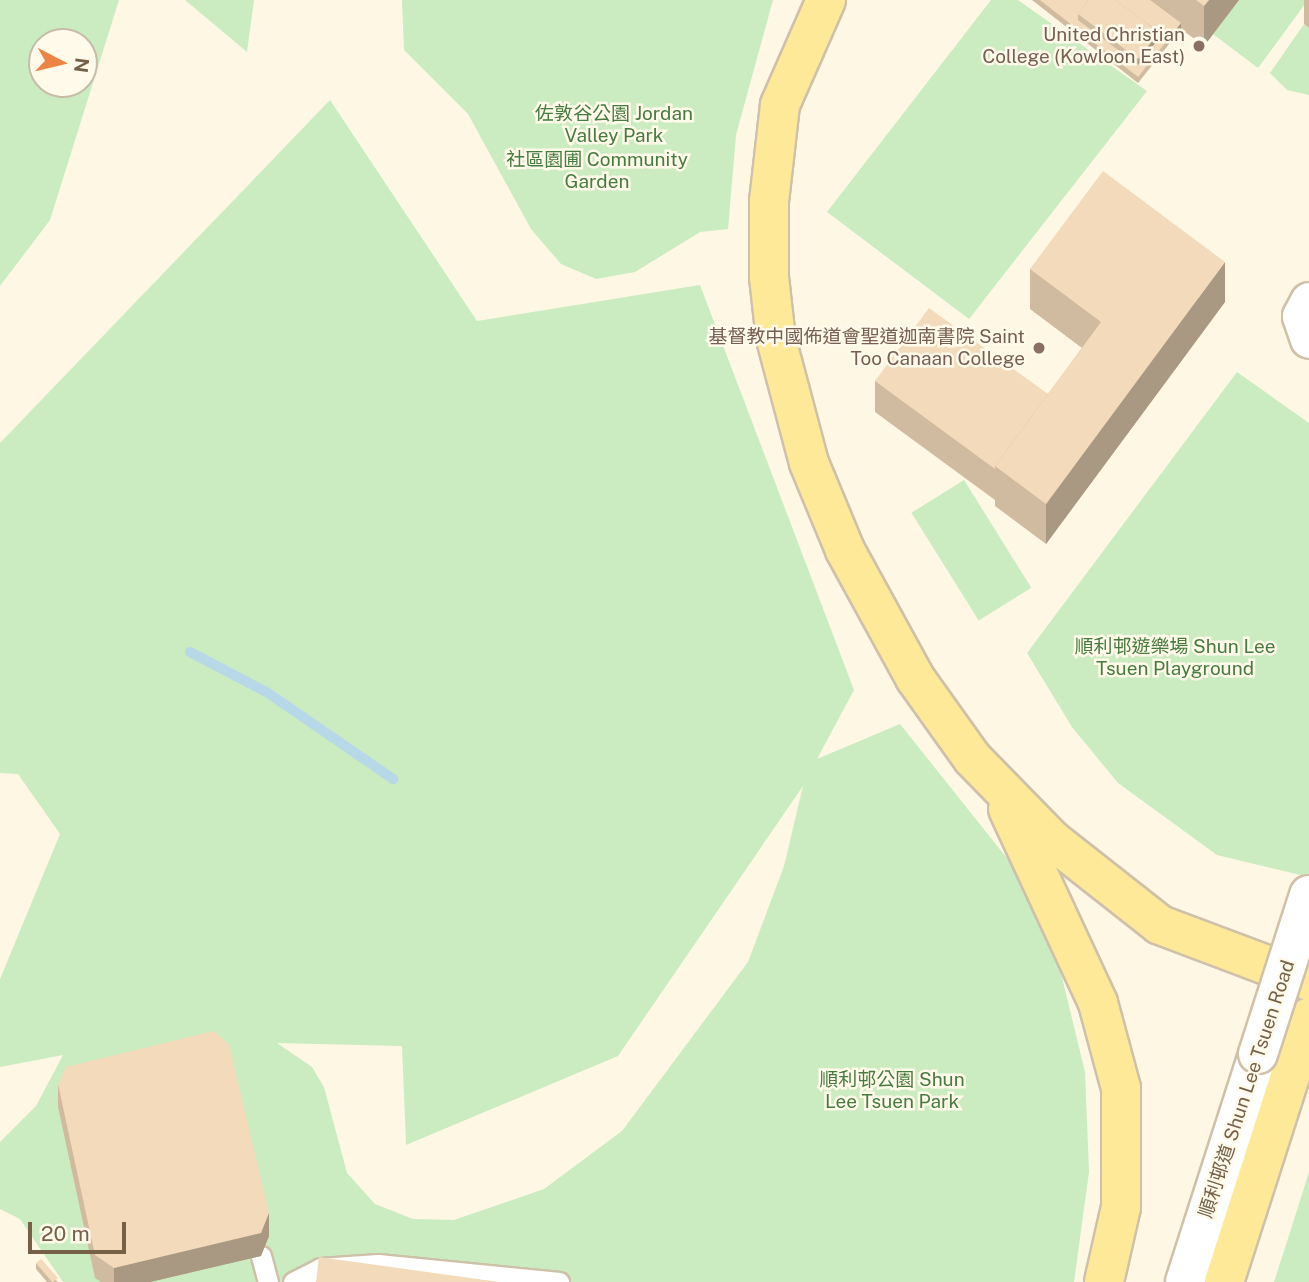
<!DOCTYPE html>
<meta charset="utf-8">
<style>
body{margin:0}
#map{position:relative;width:1309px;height:1282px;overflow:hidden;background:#fdf7e3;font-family:"Public Sans","Noto Sans TC",sans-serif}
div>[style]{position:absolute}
.green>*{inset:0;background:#cbebc1;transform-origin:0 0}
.stream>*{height:10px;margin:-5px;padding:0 5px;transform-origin:5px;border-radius:5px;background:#b7d8e7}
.roads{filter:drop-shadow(2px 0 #cfc0a9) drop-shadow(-2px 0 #cfc0a9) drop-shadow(0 2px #cfc0a9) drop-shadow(0 -2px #cfc0a9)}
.lane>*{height:19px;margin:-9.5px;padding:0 9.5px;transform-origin:9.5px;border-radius:9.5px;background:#fff}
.street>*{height:37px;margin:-18.5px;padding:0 18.5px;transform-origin:18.5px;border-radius:18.5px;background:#fff}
.secondary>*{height:38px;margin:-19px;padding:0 19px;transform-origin:19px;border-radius:19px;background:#fff}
.primary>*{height:38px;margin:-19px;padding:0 19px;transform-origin:19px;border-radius:19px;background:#fee999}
.bridges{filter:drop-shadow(2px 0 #d2c1a6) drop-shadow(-2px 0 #d2c1a6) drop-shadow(0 2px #d2c1a6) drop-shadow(0 -2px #d2c1a6)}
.secondary-bridge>*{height:38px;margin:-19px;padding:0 19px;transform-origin:19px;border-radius:19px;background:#fff}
.wall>*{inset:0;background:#d1bba0}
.shaded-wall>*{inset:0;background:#aa9982;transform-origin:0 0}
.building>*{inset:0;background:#f3daba}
.dots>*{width:19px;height:19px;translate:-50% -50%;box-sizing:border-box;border:4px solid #fffaea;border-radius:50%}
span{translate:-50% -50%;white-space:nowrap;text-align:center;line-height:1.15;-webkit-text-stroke:5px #fffaea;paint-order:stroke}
.education-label{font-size:19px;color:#785e54}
.right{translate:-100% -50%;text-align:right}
.park-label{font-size:19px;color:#477c40}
.street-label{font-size:19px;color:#766048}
.north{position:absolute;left:28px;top:28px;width:70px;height:70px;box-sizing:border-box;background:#fffaea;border:2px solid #c8bca9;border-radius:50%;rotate:97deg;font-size:19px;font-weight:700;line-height:28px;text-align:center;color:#766048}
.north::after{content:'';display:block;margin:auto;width:24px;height:32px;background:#ec8543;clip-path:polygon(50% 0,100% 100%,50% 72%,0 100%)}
.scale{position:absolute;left:28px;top:1222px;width:98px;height:32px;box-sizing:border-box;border:4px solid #766048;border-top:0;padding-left:9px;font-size:21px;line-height:24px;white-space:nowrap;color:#766048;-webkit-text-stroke:5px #fffaea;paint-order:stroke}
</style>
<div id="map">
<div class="green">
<div style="clip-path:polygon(evenodd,0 0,119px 0,50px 220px,0 286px,0 0,42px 42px,84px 42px,84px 84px,42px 84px,42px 42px)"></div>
<div style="clip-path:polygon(185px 0,254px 0,247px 52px)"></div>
<div style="clip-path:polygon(402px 0,773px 0,736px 135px,728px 229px,700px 232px,635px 272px,596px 279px,561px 264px,531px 229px,468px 114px,404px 50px)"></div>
<div style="clip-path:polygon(991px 0,1018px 0,1147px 91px,969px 319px,827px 212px)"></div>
<div style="clip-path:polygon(1214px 0,1308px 0,1258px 68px,1197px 22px)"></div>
<div style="clip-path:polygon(1304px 24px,1309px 28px,1309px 95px,1287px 90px,1270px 73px)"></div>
<div style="clip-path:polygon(evenodd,330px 100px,477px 321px,700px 285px,854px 690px,817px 759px,900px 724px,1010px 862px,1059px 965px,1085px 1072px,1089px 1172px,1074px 1282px,63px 1282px,20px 1219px,0 1209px,0 1142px,36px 1106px,63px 1055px,0 1067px,0 979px,60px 834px,18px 774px,0 773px,0 443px,330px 100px,803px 786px,784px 866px,748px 962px,622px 1131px,544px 1189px,454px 1220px,413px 1219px,375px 1204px,347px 1173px,324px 1087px,312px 1067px,277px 1043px,402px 1046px,406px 1145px,618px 1056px,803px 786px)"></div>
<div style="clip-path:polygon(1237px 372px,1309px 423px,1309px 877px,1217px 855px,1118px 783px,1072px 727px,1027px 653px)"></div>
<div style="left:964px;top:480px;width:127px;height:62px;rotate:58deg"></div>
<div style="clip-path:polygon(1309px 1172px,1309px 1282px,1274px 1282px,1291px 1229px)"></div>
</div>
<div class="stream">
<div style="left:190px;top:652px;width:88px;rotate:27.7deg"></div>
<div style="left:268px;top:693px;width:152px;rotate:34.5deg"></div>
</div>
<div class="roads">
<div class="lane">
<div style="left:261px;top:1256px;width:27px;rotate:75deg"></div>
<div style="left:293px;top:1282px;width:30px;rotate:-27deg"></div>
<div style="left:320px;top:1268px;width:58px;rotate:-3.9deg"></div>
<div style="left:378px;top:1264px;width:182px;rotate:5.7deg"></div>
</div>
<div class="street">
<div style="left:1309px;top:301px;width:17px;rotate:118deg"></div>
<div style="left:1301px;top:316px;width:24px;rotate:71deg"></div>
</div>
<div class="secondary">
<div style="left:1185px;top:1282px;width:239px;rotate:-72.2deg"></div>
</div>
<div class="primary">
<div style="left:826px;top:0;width:115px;rotate:113.7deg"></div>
<div style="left:780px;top:105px;width:97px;rotate:96.5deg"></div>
<div style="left:769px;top:201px;width:76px;rotate:90deg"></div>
<div style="left:769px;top:277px;width:62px;rotate:83.6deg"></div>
<div style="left:776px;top:339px;width:128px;rotate:75.1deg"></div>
<div style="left:809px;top:463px;width:94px;rotate:67.5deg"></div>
<div style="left:845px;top:550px;width:146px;rotate:61.3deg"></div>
<div style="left:915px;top:678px;width:98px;rotate:54.5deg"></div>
<div style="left:972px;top:758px;width:115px;rotate:45.7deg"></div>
<div style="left:1052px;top:840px;width:137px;rotate:38.2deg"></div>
<div style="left:1160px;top:925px;width:159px;rotate:20.6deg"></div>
<div style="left:1008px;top:809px;width:214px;rotate:65.1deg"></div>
<div style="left:1098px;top:1003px;width:88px;rotate:74.9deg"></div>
<div style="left:1121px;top:1088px;width:119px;rotate:90deg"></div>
<div style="left:1121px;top:1207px;width:77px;rotate:102.8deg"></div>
<div style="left:1224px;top:1282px;width:278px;rotate:-72.2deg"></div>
</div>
</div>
<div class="bridges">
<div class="secondary-bridge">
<div style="left:1258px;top:1054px;width:167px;rotate:-72.2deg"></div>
</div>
</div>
<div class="wall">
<div style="clip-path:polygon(1032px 0,1239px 0,1204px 46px,1181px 29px,1138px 83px)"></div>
<div style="clip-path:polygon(1304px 0,1309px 0,1309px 28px,1304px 24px)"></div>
<div style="clip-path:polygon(1030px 269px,1225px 302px,1046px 544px,995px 506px,995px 500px,875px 412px,875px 381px,1048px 394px,1082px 348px,1030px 309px)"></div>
<div style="clip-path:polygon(58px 1084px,269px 1236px,261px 1256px,150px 1282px,101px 1282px,95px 1278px,58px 1107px)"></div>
<div style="clip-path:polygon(36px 1263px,58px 1282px,47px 1282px,36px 1269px)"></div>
</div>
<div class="shaded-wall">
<div style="clip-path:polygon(1209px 0,1239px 0,1204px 46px,1204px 6px)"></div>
<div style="left:1181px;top:23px;width:6px;height:69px;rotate:90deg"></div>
<div style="clip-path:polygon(1159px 32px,1159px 44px,1138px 71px,1138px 59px)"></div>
<div style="clip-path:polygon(1225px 262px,1225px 302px,1046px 544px,1046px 504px)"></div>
<div style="clip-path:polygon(269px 1213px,269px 1236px,261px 1256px,150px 1282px,114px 1282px,114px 1268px)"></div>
</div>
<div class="building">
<div style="clip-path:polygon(1040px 0,1088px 0,1078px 14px,1078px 20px,1138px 65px,1159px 38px,1159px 32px,1115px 0,1150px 0,1181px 23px,1138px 77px)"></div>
<div style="clip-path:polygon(1088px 0,1115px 0,1159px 32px,1138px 59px,1078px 14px)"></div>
<div style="clip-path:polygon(1196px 0,1209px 0,1204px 6px)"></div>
<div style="clip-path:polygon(1103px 171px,1225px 262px,1046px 504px,995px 466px,1101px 322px,1030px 269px)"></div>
<div style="clip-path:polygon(929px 308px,1048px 394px,995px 466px,995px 469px,875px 381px)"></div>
<div style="clip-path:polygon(214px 1031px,229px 1045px,269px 1213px,261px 1233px,114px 1268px,95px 1255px,58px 1084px,66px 1067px)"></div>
<div style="clip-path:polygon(319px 1257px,499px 1282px,316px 1282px)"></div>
<div style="clip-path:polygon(41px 1259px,58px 1278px,53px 1282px,52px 1282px,36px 1263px)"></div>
</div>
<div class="dots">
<div style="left:1199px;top:46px;background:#8d6e63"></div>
<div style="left:1039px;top:348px;background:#8d6e63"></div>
</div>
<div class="education-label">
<span class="right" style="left:1185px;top:46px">United Christian<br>College (Kowloon East)</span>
<span class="right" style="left:1025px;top:348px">基督教中國佈道會聖道迦南書院 Saint<br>Too Canaan College</span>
</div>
<div class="park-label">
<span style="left:614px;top:125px">佐敦谷公園 Jordan<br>Valley Park</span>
<span style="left:597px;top:171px">社區園圃 Community<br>Garden</span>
<span style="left:1175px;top:658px">順利邨遊樂場 Shun Lee<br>Tsuen Playground</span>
<span style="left:892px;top:1091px">順利邨公園 Shun<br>Lee Tsuen Park</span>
</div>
<div class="street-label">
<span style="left:1247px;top:1089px;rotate:-72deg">順利邨道 Shun Lee Tsuen Road</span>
</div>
<div class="north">N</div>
<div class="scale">20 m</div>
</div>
